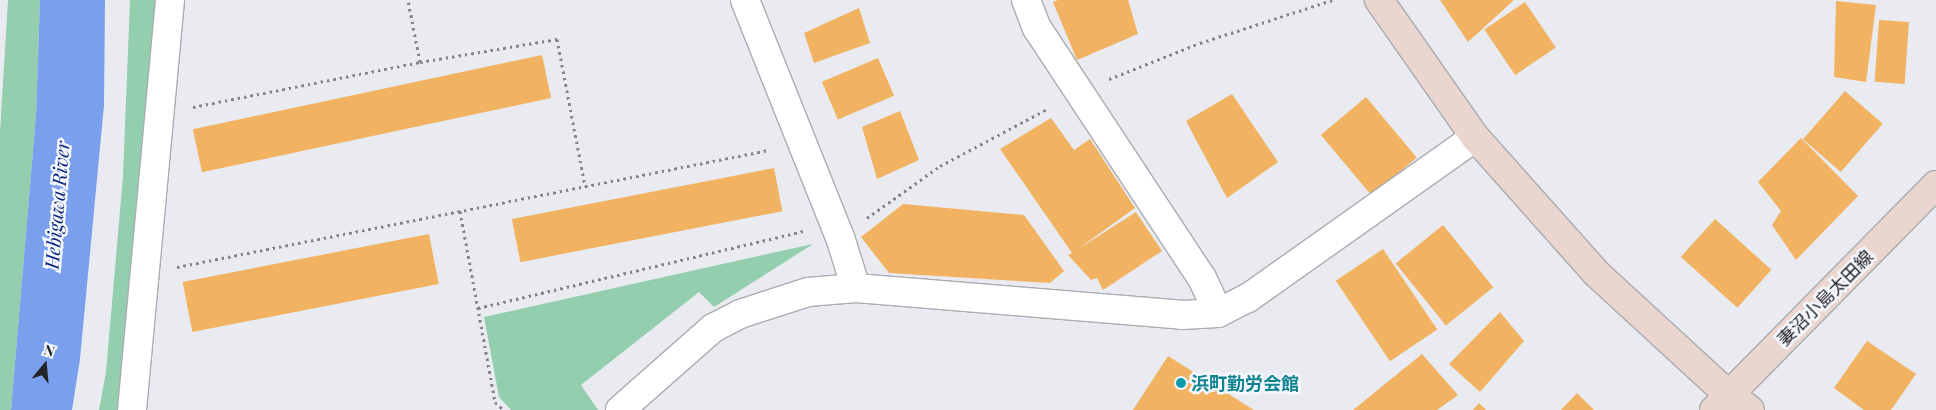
<!DOCTYPE html>
<meta charset="utf-8">
<style>
body{margin:0}
#map{position:relative;width:1936px;height:410px;overflow:hidden;background:#e9ebf1;font-family:"Playfair Display","Noto Sans JP",serif}
div>[style]{position:absolute}
.green>*{inset:0;background:#93ceae}
.water>*{inset:0;background:#7a9fec}
.building>*{inset:0;background:#f1b362;transform-origin:0 0}
.path>*{height:3px;margin-top:-1.5px;transform-origin:0;background:repeating-linear-gradient(90deg,#848589 0 2.5px,transparent 0 6.5px)}
.roads{filter:drop-shadow(1px 0 #aaacb2) drop-shadow(-1px 0 #aaacb2) drop-shadow(0 1px #aaacb2) drop-shadow(0 -1px #aaacb2)}
.street>*{height:28px;margin:-14px;padding:0 14px;transform-origin:14px;border-radius:14px;background:#fff}
.secondary>*{height:28px;margin:-14px;padding:0 14px;transform-origin:14px;border-radius:14px;background:#ead5cf}
.dots>*{width:14px;height:14px;translate:-50% -50%;box-sizing:border-box;border:2px solid #f6f8ff;border-radius:50%}
span{translate:-50% -50%;white-space:nowrap;text-align:center;line-height:1.15;-webkit-text-stroke:5px #f6f8ff;paint-order:stroke}
.street-label{font-size:18px;color:#232426}
.culture-label{font-size:18px;color:#0d838f;font-weight:700}
.left{translate:0 -50%;text-align:left}
.water-label{font-size:19px;color:#06247c;font-style:italic}
.north{position:absolute;left:20px;top:340px;width:50px;height:50px;-webkit-text-stroke:4px #f6f8ff;paint-order:stroke;rotate:17deg;font-size:14px;font-weight:700;line-height:20px;text-align:center;color:#232426}
.north::after{content:'';display:block;margin:auto;width:18px;height:22px;background:#232426;clip-path:polygon(50% 0,100% 100%,50% 72%,0 100%)}
</style>
<div id="map">
<div class="green">
<div style="clip-path:polygon(8px 0,40px 0,36px 115px,11px 410px,0 410px,0 132px)"></div>
<div style="clip-path:polygon(130px 0,156px 0,123px 410px,99px 410px,106px 372px,123px 176px)"></div>
<div style="clip-path:polygon(813px 244px,714px 307px,699px 292px,581px 385px,598px 410px,511px 410px,499px 397px,484px 317px)"></div>
</div>
<div class="water">
<div style="clip-path:polygon(40px 0,105px 0,104px 105px,80px 359px,72px 410px,11px 410px,36px 115px)"></div>
</div>
<div class="building">
<div style="clip-path:polygon(1058px 0,1128px 0,1138px 34px,1077px 60px,1053px 2px)"></div>
<div style="clip-path:polygon(1440px 0,1514px 0,1468px 42px)"></div>
<div style="clip-path:polygon(1836px 1px,1876px 5px,1866px 82px,1834px 77px)"></div>
<div style="left:1525px;top:2px;width:55px;height:49px;rotate:56deg"></div>
<div style="clip-path:polygon(859px 8px,870px 43px,814px 63px,804px 33px)"></div>
<div style="left:1879px;top:20px;width:30px;height:62px;rotate:4deg"></div>
<div style="left:542px;top:55px;width:44px;height:357px;rotate:78deg"></div>
<div style="left:878px;top:58px;width:41px;height:61px;rotate:67deg"></div>
<div style="left:1845px;top:91px;width:50px;height:64px;rotate:41deg"></div>
<div style="clip-path:polygon(1232px 94px,1278px 162px,1227px 198px,1186px 121px)"></div>
<div style="left:1366px;top:97px;width:79px;height:59px;rotate:50deg"></div>
<div style="clip-path:polygon(900px 111px,919px 160px,877px 179px,862px 127px)"></div>
<div style="clip-path:polygon(1051px 118px,1074px 150px,1090px 139px,1135px 208px,1078px 249px,1136px 212px,1162px 251px,1103px 290px,1097px 278px,1091px 280px,1068px 255px,1072px 253px,1000px 149px)"></div>
<div style="clip-path:polygon(1801px 138px,1858px 196px,1796px 260px,1772px 225px,1781px 211px,1758px 182px)"></div>
<div style="left:774px;top:168px;width:44px;height:267px;rotate:79deg"></div>
<div style="clip-path:polygon(903px 204px,1024px 215px,1064px 271px,1050px 283px,889px 273px,861px 237px)"></div>
<div style="left:1715px;top:219px;width:76px;height:51px;rotate:42deg"></div>
<div style="left:1443px;top:225px;width:80px;height:61px;rotate:51deg"></div>
<div style="left:429px;top:234px;width:51px;height:251px;rotate:79deg"></div>
<div style="left:1383px;top:249px;width:97px;height:57px;rotate:56deg"></div>
<div style="clip-path:polygon(1500px 312px,1524px 341px,1480px 392px,1449px 364px)"></div>
<div style="clip-path:polygon(1867px 341px,1916px 374px,1891px 410px,1864px 410px,1834px 388px)"></div>
<div style="clip-path:polygon(1422px 354px,1458px 395px,1437px 410px,1353px 410px)"></div>
<div style="clip-path:polygon(1168px 356px,1254px 410px,1133px 410px)"></div>
<div style="clip-path:polygon(1577px 393px,1594px 410px,1561px 410px)"></div>
<div style="clip-path:polygon(1479px 403px,1486px 410px,1473px 410px)"></div>
</div>
<div class="path">
<div style="left:420px;top:62px;width:139px;rotate:-9.5deg"></div>
<div style="left:557px;top:39px;width:150px;rotate:79.2deg"></div>
<div style="left:1109px;top:79px;width:98px;rotate:-21.6deg"></div>
<div style="left:1200px;top:43px;width:139px;rotate:-18deg"></div>
<div style="left:193px;top:107px;width:231px;rotate:-11.2deg"></div>
<div style="left:420px;top:62px;width:63px;rotate:-101deg"></div>
<div style="left:460px;top:211px;width:194px;rotate:79.6deg"></div>
<div style="left:495px;top:402px;width:12px;rotate:42deg"></div>
<div style="left:867px;top:218px;width:90px;rotate:-35.5deg"></div>
<div style="left:940px;top:166px;width:123px;rotate:-28deg"></div>
<div style="left:177px;top:267px;width:603px;rotate:-11.18deg"></div>
<div style="left:478px;top:308px;width:334px;rotate:-13.3deg"></div>
</div>
<div class="roads">
<div class="street">
<div style="left:745px;top:0;width:255px;rotate:68.2deg"></div>
<div style="left:840px;top:237px;width:53px;rotate:72.6deg"></div>
<div style="left:1026px;top:0;width:30px;rotate:69deg"></div>
<div style="left:1037px;top:28px;width:300px;rotate:56.6deg"></div>
<div style="left:1202px;top:278px;width:38px;rotate:65deg"></div>
<div style="left:132px;top:410px;width:412px;rotate:-84.7deg"></div>
<div style="left:620px;top:410px;width:124px;rotate:-41.4deg"></div>
<div style="left:713px;top:328px;width:30px;rotate:-27deg"></div>
<div style="left:740px;top:314px;width:71px;rotate:-17.9deg"></div>
<div style="left:808px;top:292px;width:48px;rotate:-4.8deg"></div>
<div style="left:856px;top:288px;width:327px;rotate:4.7deg"></div>
<div style="left:1182px;top:315px;width:36px;rotate:-3deg"></div>
<div style="left:1218px;top:313px;width:34px;rotate:-27deg"></div>
<div style="left:1248px;top:298px;width:278px;rotate:-35.3deg"></div>
</div>
<div class="secondary">
<div style="left:1379px;top:0;width:167px;rotate:55deg"></div>
<div style="left:1475px;top:137px;width:182px;rotate:48.3deg"></div>
<div style="left:1596px;top:273px;width:170px;rotate:42.6deg"></div>
<div style="left:1721px;top:388px;width:36px;rotate:37deg"></div>
<div style="left:1714px;top:410px;width:316px;rotate:-45.4deg"></div>
</div>
</div>
<div class="dots">
<div style="left:1181px;top:383px;background:#0f9aa8"></div>
</div>
<div class="street-label">
<span style="left:1825px;top:298px;rotate:-45deg">妻沼小島太田線</span>
</div>
<div class="culture-label">
<span class="left" style="left:1191px;top:383px">浜町勤労会館</span>
</div>
<div class="water-label">
<span style="left:57px;top:205px;rotate:-85deg">Hebigawa River</span>
</div>
<div class="north">N</div>
</div>
